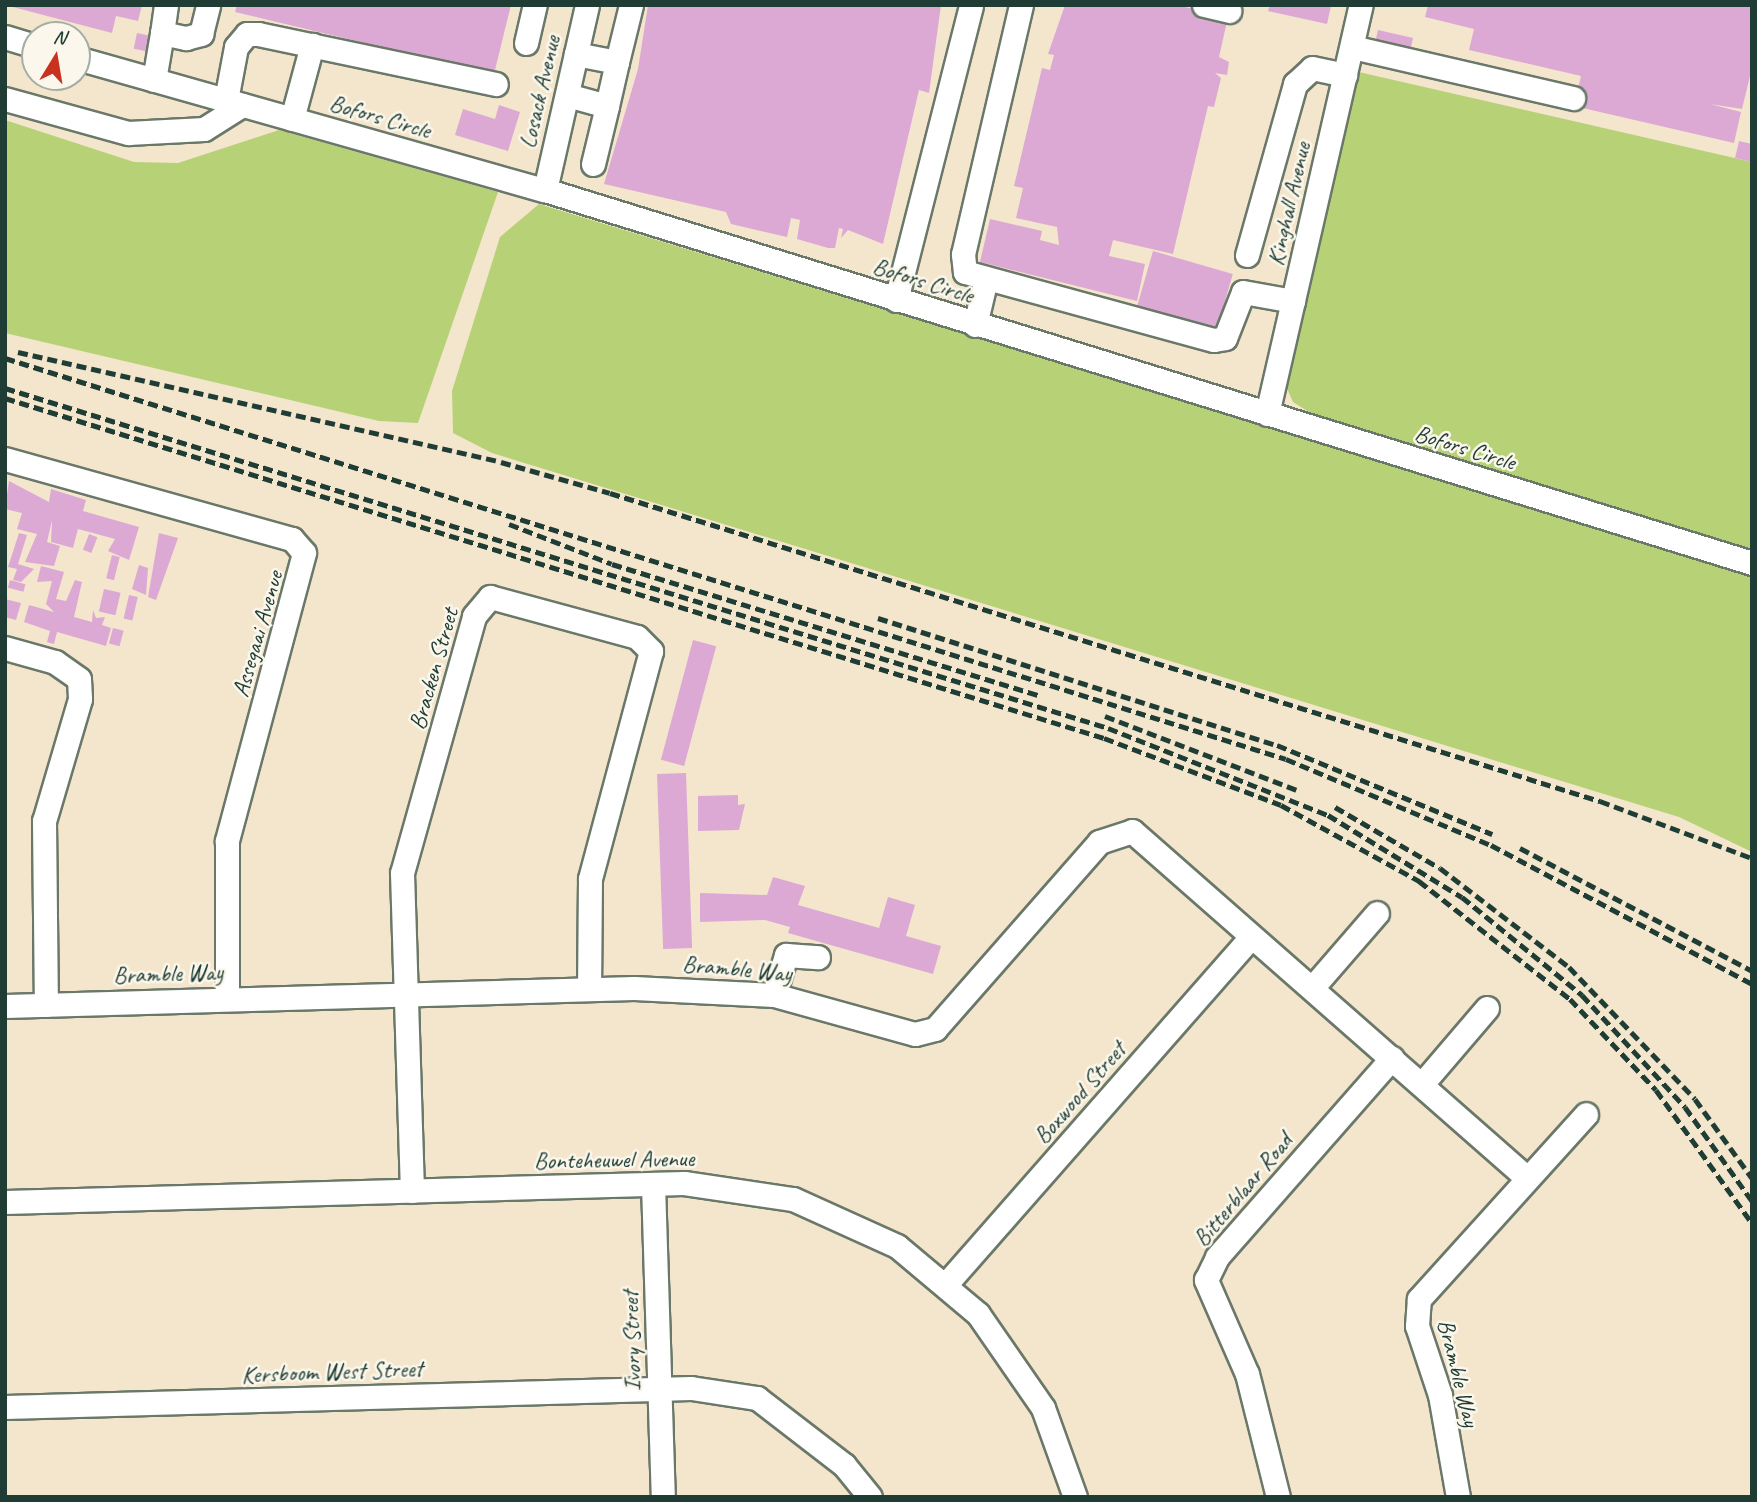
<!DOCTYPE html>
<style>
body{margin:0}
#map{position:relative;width:1757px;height:1502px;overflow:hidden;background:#f4e6cc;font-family:Caveat,sans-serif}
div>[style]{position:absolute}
.green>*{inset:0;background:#b7d176}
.building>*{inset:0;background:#dca9d4;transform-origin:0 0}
.roads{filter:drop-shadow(2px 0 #6a7869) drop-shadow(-2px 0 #6a7869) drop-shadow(0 2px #6a7869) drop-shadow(0 -2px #6a7869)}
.minor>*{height:23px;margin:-11.5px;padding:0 11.5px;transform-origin:11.5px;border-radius:11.5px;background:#fff}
.rail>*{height:5px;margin-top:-2.5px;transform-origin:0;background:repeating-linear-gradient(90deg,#1f3d34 0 10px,transparent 0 15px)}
span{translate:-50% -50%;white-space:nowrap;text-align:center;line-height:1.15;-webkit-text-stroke:5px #fbf7ec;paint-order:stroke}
.street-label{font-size:24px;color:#1f3d34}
.frame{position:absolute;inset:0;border:7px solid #1f3d34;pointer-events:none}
.north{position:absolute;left:21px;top:21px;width:70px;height:70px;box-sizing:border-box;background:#fbf7ec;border:2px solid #a3ada2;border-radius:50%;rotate:11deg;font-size:19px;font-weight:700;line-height:28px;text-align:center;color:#1f3d34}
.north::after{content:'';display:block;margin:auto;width:24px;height:32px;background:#c8321e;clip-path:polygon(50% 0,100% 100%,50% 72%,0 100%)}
</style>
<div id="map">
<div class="green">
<div style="clip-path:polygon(1350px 70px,1752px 162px,1752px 552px,1317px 417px,1293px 402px,1285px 384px)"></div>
<div style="clip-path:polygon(5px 120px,134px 162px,178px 163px,279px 130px,498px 192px,418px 423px,379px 421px,5px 333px)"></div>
<div style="clip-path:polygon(539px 204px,1752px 575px,1752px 852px,1679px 817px,492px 453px,453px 433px,452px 391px,500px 237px)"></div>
</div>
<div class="building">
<div style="clip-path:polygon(5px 5px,142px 5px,138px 21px,116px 16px,112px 33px)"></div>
<div style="clip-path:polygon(237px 5px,511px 5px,494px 74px,235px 12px)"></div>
<div style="clip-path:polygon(648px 5px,941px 5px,929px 93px,919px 90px,883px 244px,848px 230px,841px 238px,843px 229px,839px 228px,835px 248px,828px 248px,797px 239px,800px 220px,791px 218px,787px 237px,731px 224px,726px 212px,604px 184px,638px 69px)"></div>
<div style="clip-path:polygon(1065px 5px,1176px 5px,1228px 17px,1219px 57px,1229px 62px,1227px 75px,1215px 73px,1221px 78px,1214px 107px,1208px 106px,1173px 254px,1113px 240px,1109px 256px,1145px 264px,1137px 301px,980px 262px,990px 219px,1042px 231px,1040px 240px,1059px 245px,1057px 227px,1016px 218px,1023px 188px,1014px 186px,1042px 68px,1050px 70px,1054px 55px,1048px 54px)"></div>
<div style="clip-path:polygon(1270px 5px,1327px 5px,1331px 6px,1327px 24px,1268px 11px)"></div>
<div style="clip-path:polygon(1428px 5px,1752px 5px,1752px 68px,1742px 109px,1710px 104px,1741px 112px,1734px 143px,1574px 106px,1581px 76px,1469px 50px,1474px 29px,1425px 17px)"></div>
<div style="left:1378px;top:30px;width:36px;height:11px;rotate:13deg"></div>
<div style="left:137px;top:33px;width:19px;height:16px;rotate:12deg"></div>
<div style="clip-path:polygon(499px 105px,520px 112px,508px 151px,455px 135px,463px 109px,495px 119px)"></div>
<div style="clip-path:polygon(1739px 141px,1752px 144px,1752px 162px,1735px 158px)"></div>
<div style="left:1153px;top:251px;width:83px;height:63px;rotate:16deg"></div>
<div style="clip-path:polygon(9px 481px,49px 502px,51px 489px,86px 500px,83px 511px,139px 527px,129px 560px,108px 551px,115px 539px,78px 529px,73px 548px,51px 542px,52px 520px,47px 542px,60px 546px,54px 566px,25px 562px,37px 534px,17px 529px,22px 513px,5px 509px)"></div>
<div style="clip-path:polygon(19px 533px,27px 535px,18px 564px,34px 569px,21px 582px,13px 580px,17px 569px,8px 567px)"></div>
<div style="clip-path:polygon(159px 533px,178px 538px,156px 600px,148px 597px)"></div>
<div style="left:89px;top:534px;width:9px;height:17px;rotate:21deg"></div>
<div style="left:112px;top:555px;width:8px;height:24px;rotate:14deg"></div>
<div style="clip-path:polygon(139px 565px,148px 568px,146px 595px,132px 589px)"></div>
<div style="clip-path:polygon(41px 566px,64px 572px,56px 599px,66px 601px,75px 580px,82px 582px,74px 617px,92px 622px,93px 610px,96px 618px,105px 617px,102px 625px,111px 628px,106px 646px,57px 632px,54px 644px,47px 642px,50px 631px,24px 622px,29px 605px,54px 612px,46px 604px,52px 581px,37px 582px)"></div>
<div style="left:10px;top:580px;width:16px;height:8px;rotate:15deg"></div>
<div style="left:104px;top:589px;width:17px;height:23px;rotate:13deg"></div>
<div style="left:129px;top:595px;width:9px;height:24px;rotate:13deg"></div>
<div style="clip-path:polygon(5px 599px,21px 603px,16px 620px,5px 617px)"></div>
<div style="left:113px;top:628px;width:11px;height:16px;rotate:15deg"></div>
<div style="left:693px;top:640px;width:24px;height:124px;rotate:15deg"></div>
<div style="left:686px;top:773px;width:175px;height:29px;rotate:88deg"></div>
<div style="clip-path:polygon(738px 795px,738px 805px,745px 804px,739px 830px,698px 831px,698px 796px)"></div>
<div style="clip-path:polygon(773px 877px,805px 886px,798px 905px,879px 928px,888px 897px,915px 905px,906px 936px,941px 946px,933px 974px,788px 933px,790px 927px,765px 920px,700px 922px,700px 893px,767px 895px)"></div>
</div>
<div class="roads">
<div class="minor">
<div style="left:166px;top:5px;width:28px;rotate:98deg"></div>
<div style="left:162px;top:33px;width:25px;rotate:12deg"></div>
<div style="left:186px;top:38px;width:16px;rotate:-15deg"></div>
<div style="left:201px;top:34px;width:30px;rotate:-76deg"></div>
<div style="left:1021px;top:5px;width:256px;rotate:103.1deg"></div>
<div style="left:963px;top:254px;width:18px;rotate:84deg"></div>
<div style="left:965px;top:272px;width:258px;rotate:15.3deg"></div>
<div style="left:1214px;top:340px;width:11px;rotate:-10deg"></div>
<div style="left:1225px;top:338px;width:49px;rotate:-68.6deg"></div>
<div style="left:1243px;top:292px;width:51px;rotate:10.2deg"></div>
<div style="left:1204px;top:5px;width:26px;rotate:13deg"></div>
<div style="left:5px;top:37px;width:31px;rotate:17deg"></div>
<div style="left:526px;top:43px;width:39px;rotate:-77deg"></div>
<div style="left:1352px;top:47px;width:227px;rotate:13deg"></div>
<div style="left:77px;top:58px;width:486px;rotate:15.8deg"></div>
<div style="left:545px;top:190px;width:1263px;rotate:17.17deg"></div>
<div style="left:617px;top:62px;width:59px;rotate:-76.2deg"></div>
<div style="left:154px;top:80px;width:48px;rotate:-80.3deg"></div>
<div style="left:567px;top:95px;width:41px;rotate:15.4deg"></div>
<div style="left:607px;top:106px;width:45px;rotate:-77.2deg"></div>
<div style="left:617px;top:62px;width:42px;rotate:-169deg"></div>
<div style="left:5px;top:99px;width:128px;rotate:15.5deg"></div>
<div style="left:128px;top:133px;width:76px;rotate:-3deg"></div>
<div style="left:204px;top:129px;width:45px;rotate:-32.3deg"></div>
<div style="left:226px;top:100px;width:54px;rotate:-79.3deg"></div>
<div style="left:236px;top:47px;width:17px;rotate:-50deg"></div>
<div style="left:247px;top:34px;width:11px"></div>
<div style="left:258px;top:34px;width:243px;rotate:11.9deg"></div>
<div style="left:292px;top:119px;width:77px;rotate:-74.9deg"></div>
<div style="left:593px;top:164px;width:60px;rotate:-76.4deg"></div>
<div style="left:545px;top:190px;width:190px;rotate:-77.2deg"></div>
<div style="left:1247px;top:255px;width:178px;rotate:-74.3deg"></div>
<div style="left:1295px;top:84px;width:23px;rotate:-43deg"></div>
<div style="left:1312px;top:68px;width:34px;rotate:12deg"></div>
<div style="left:896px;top:300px;width:304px;rotate:-75.7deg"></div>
<div style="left:975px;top:325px;width:43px;rotate:-76.6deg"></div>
<div style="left:1267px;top:414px;width:420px;rotate:-77.1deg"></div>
<div style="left:5px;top:459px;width:298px;rotate:15.6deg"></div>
<div style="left:292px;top:539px;width:18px;rotate:49deg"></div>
<div style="left:304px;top:553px;width:298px;rotate:105deg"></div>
<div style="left:227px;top:841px;width:158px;rotate:90deg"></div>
<div style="left:5px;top:648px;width:52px;rotate:15.6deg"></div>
<div style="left:55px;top:662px;width:29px;rotate:35deg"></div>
<div style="left:79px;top:679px;width:20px;rotate:87deg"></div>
<div style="left:80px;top:699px;width:127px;rotate:106.4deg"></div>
<div style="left:44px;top:821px;width:184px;rotate:89.4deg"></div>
<div style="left:1312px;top:988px;width:99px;rotate:-49.1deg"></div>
<div style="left:774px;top:995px;width:42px;rotate:-73.3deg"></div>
<div style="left:786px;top:955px;width:32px;rotate:4deg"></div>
<div style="left:5px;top:1006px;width:629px;rotate:-1.64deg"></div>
<div style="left:634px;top:988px;width:140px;rotate:2.9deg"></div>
<div style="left:774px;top:995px;width:146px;rotate:15.5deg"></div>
<div style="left:915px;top:1034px;width:21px;rotate:-14deg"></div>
<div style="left:935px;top:1029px;width:249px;rotate:-48.7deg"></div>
<div style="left:1099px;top:842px;width:35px;rotate:-18deg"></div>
<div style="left:1132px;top:831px;width:524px;rotate:41.29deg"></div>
<div style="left:1422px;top:1084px;width:100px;rotate:-49.5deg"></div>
<div style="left:653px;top:1184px;width:313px;rotate:88.2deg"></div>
<div style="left:412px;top:1191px;width:318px;rotate:-91.8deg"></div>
<div style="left:402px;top:873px;width:267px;rotate:-74.3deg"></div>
<div style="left:474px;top:616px;width:25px;rotate:-50deg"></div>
<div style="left:490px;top:597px;width:152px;rotate:15.2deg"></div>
<div style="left:637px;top:637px;width:20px;rotate:45deg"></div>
<div style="left:651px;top:651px;width:236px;rotate:105deg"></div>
<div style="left:590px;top:879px;width:110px;rotate:90.5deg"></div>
<div style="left:5px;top:1202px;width:679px;rotate:-1.6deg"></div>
<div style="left:684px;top:1183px;width:110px;rotate:8.4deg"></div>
<div style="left:793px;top:1199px;width:114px;rotate:24.3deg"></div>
<div style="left:897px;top:1246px;width:106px;rotate:40deg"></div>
<div style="left:978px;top:1314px;width:114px;rotate:55.3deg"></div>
<div style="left:1043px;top:1408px;width:95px;rotate:70.2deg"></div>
<div style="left:947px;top:1283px;width:461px;rotate:-48.7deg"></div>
<div style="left:5px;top:1407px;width:686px;rotate:-1.59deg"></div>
<div style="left:691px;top:1388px;width:67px;rotate:8.6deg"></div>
<div style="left:757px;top:1398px;width:110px;rotate:37.6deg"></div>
<div style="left:844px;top:1465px;width:41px;rotate:50.9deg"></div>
<div style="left:1278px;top:1497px;width:127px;rotate:-104.1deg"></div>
<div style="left:1247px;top:1374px;width:103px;rotate:-113.6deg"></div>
<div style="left:1206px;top:1280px;width:25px;rotate:-64deg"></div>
<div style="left:1217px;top:1257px;width:265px;rotate:-48.7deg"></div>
<div style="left:1458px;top:1497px;width:104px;rotate:-100deg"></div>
<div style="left:1440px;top:1395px;width:73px;rotate:-108.4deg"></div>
<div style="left:1417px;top:1326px;width:27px;rotate:-86deg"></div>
<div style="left:1419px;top:1299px;width:249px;rotate:-47.9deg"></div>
</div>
</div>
<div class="rail">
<div style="left:18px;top:352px;width:495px;rotate:12.8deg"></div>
<div style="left:501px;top:462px;width:113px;rotate:15.9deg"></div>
<div style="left:610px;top:493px;width:1037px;rotate:17.28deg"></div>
<div style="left:1600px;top:801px;width:162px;rotate:20.6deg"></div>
<div style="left:5px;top:358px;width:1342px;rotate:17.38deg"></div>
<div style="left:1286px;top:759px;width:222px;rotate:22.8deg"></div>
<div style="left:1491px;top:845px;width:296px;rotate:28deg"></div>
<div style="left:5px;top:388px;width:1154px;rotate:17.13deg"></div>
<div style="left:1108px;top:728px;width:237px;rotate:21.6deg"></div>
<div style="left:1328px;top:815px;width:157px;rotate:31.5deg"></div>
<div style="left:1462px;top:897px;width:155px;rotate:39.2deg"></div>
<div style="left:1582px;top:995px;width:152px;rotate:47.4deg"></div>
<div style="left:1685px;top:1107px;width:115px;rotate:54.5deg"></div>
<div style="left:5px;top:398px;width:1150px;rotate:17.19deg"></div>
<div style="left:1104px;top:738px;width:189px;rotate:20.7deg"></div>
<div style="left:1281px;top:805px;width:158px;rotate:28.8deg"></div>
<div style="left:1419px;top:881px;width:192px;rotate:38deg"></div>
<div style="left:1570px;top:999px;width:125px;rotate:46.6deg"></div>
<div style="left:1656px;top:1090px;width:164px;rotate:54.2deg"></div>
<div style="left:509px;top:524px;width:110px;rotate:21.2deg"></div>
<div style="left:612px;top:564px;width:446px;rotate:17.1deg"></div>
<div style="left:878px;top:618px;width:419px;rotate:17.7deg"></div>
<div style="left:1277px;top:745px;width:233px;rotate:22.5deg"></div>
<div style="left:1105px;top:716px;width:206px;rotate:21.1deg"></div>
<div style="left:1335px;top:807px;width:121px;rotate:30.2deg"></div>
<div style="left:1440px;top:868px;width:163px;rotate:37.5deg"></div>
<div style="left:1569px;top:967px;width:182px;rotate:46.3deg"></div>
<div style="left:1695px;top:1099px;width:97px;rotate:54.2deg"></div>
<div style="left:1520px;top:848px;width:263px;rotate:27.9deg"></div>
</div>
<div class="street-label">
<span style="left:540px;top:92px;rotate:-77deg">Losack Avenue</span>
<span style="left:380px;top:117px;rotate:16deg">Bofors Circle</span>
<span style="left:1289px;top:204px;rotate:-77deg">Kinghall Avenue</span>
<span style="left:923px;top:281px;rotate:17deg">Bofors Circle</span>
<span style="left:1465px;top:448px;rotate:17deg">Bofors Circle</span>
<span style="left:258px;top:634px;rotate:-74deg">Assegaai Avenue</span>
<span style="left:434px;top:669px;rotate:-74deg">Bracken Street</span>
<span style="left:737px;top:969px;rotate:5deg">Bramble Way</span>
<span style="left:168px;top:974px;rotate:-2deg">Bramble Way</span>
<span style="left:1080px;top:1093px;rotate:-49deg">Boxwood Street</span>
<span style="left:614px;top:1160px;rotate:-1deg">Bonteheuwel Avenue</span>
<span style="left:1243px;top:1190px;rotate:-50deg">Bitterblaar Road</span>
<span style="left:632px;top:1341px;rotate:-92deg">Ivory Street</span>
<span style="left:332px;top:1372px;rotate:-2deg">Kersboom West Street</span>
<span style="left:1458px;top:1373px;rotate:76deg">Bramble Way</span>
</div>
<div class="frame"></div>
<div class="north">N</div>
</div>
